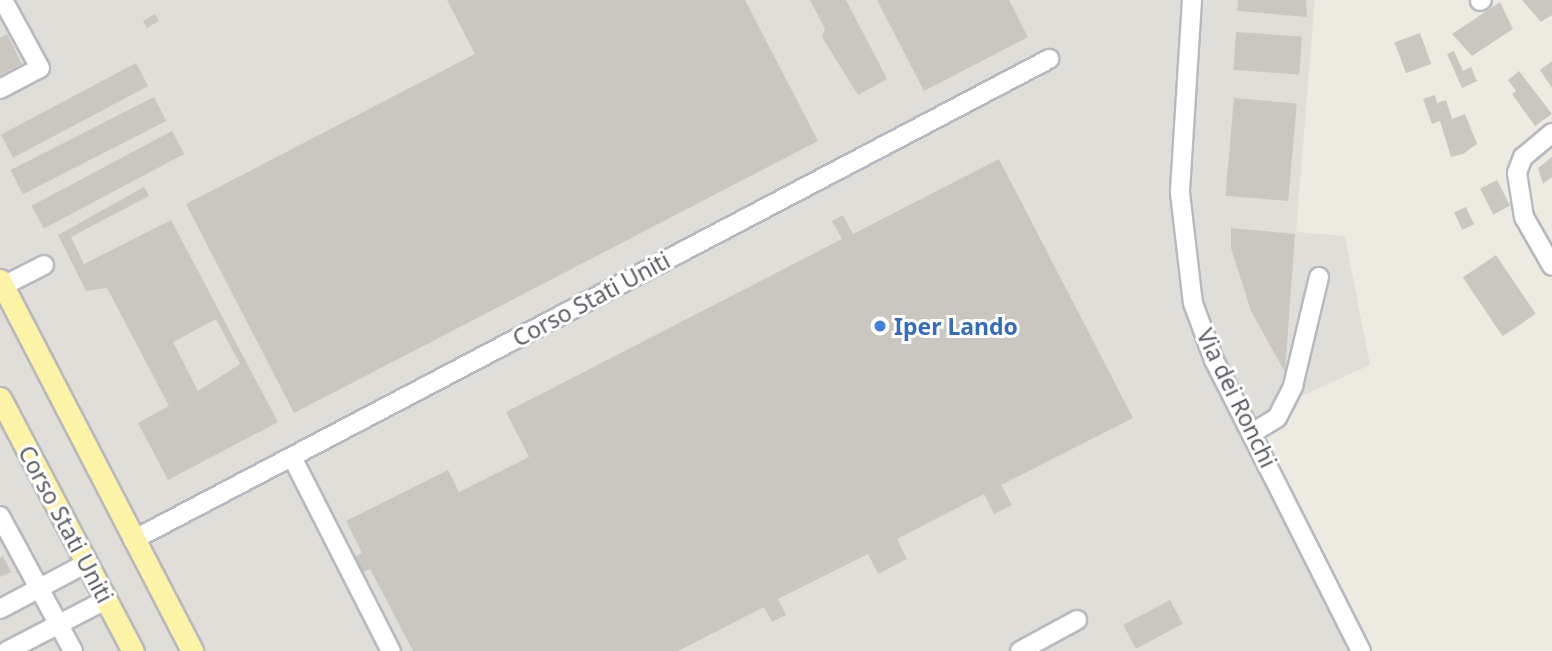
<!DOCTYPE html>
<style>
body{margin:0}
#map{position:relative;width:1552px;height:651px;overflow:hidden;background:#edebe1;font-family:"Noto Sans",sans-serif}
div>[style]{position:absolute}
.industrial>*{inset:0;background:#e0ded9}
.building>*{inset:0;background:#cac7c1;transform-origin:0 0}
.roads{filter:drop-shadow(2px 0 #b7b9be) drop-shadow(-2px 0 #b7b9be) drop-shadow(0 2px #b7b9be) drop-shadow(0 -2px #b7b9be)}
.minor>*{height:18px;margin:-9px;padding:0 9px;transform-origin:9px;border-radius:9px;background:#fff}
.major>*{height:21px;margin:-10.5px;padding:0 10.5px;transform-origin:10.5px;border-radius:10.5px;background:#fdf3a6}
.dots>*{width:19px;height:19px;translate:-50% -50%;box-sizing:border-box;border:4px solid #fff;border-radius:50%}
span{translate:-50% -50%;white-space:nowrap;text-align:center;line-height:1.15;-webkit-text-stroke:6px #fff;paint-order:stroke}
.street-label{font-size:23px;color:#5a5d62}
.shop-label{font-size:23px;color:#366cbe;font-weight:700}
.left{translate:0 -50%;text-align:left}
</style>
<div id="map">
<div class="industrial">
<div style="clip-path:polygon(0 0,1315px 0,1296px 232px,1345px 236px,1370px 365px,1235px 426px,1353px 651px,0 651px)"></div>
</div>
<div class="building">
<div style="clip-path:polygon(447px 0,745px 0,818px 141px,294px 413px,186px 204px,475px 54px)"></div>
<div style="clip-path:polygon(810px 0,846px 0,887px 79px,858px 95px,822px 37px,825px 29px)"></div>
<div style="clip-path:polygon(877px 0,1009px 0,1028px 37px,924px 91px)"></div>
<div style="clip-path:polygon(1238px 0,1306px 0,1307px 17px,1237px 11px)"></div>
<div style="clip-path:polygon(1522px 0,1552px 0,1552px 15px,1541px 22px)"></div>
<div style="clip-path:polygon(1500px 2px,1513px 29px,1472px 56px,1452px 34px)"></div>
<div style="left:155px;top:14px;width:8px;height:14px;rotate:60deg"></div>
<div style="left:1236px;top:32px;width:66px;height:38px;rotate:4deg"></div>
<div style="left:1420px;top:33px;width:33px;height:27px;rotate:70deg"></div>
<div style="clip-path:polygon(7px 34px,22px 64px,0 75px,0 38px)"></div>
<div style="clip-path:polygon(1454px 51px,1463px 71px,1471px 67px,1477px 81px,1462px 88px,1447px 54px)"></div>
<div style="clip-path:polygon(1552px 61px,1552px 88px,1540px 70px)"></div>
<div style="left:136px;top:63px;width:26px;height:153px;rotate:62deg"></div>
<div style="clip-path:polygon(1519px 71px,1552px 114px,1535px 126px,1512px 94px,1516px 91px,1508px 80px)"></div>
<div style="clip-path:polygon(1435px 95px,1437px 103px,1446px 100px,1452px 119px,1465px 114px,1477px 144px,1463px 154px,1451px 157px,1440px 121px,1432px 124px,1423px 99px)"></div>
<div style="left:154px;top:97px;width:27px;height:161px;rotate:63deg"></div>
<div style="left:1234px;top:98px;width:63px;height:98px;rotate:5deg"></div>
<div style="left:172px;top:131px;width:26px;height:159px;rotate:62deg"></div>
<div style="clip-path:polygon(1552px 157px,1552px 177px,1543px 184px,1538px 168px)"></div>
<div style="clip-path:polygon(999px 159px,1133px 418px,1001px 485px,1012px 505px,994px 514px,984px 494px,897px 539px,907px 559px,878px 574px,868px 554px,778px 599px,786px 615px,772px 622px,764px 607px,678px 651px,413px 651px,370px 569px,363px 572px,355px 557px,362px 553px,346px 521px,448px 470px,459px 492px,529px 457px,506px 412px,842px 239px,832px 221px,843px 215px,853px 234px)"></div>
<div style="left:1497px;top:180px;width:29px;height:19px;rotate:63deg"></div>
<div style="clip-path:polygon(evenodd,144px 187px,149px 196px,71px 237px,84px 264px,171px 220px,278px 422px,168px 480px,138px 423px,169px 406px,107px 288px,86px 291px,58px 235px,144px 187px,216px 319px,240px 364px,198px 391px,173px 342px,216px 319px)"></div>
<div style="left:1466px;top:207px;width:19px;height:13px;rotate:65deg"></div>
<div style="clip-path:polygon(1231px 228px,1295px 234px,1285px 372px,1251px 311px,1231px 248px)"></div>
<div style="left:1496px;top:255px;width:71px;height:40px;rotate:56deg"></div>
<div style="clip-path:polygon(3px 556px,11px 572px,0 577px,0 558px)"></div>
<div style="left:1170px;top:600px;width:27px;height:53px;rotate:62deg"></div>
</div>
<div class="roads">
<div class="minor">
<div style="left:1192px;top:0;width:193px;rotate:93.6deg"></div>
<div style="left:1180px;top:193px;width:111px;rotate:83.3deg"></div>
<div style="left:1193px;top:303px;width:61px;rotate:69.8deg"></div>
<div style="left:1214px;top:360px;width:326px;rotate:63.2deg"></div>
<div style="left:1480px;top:1px;width:2px;rotate:-27deg"></div>
<div style="left:0;top:89px;width:45px;rotate:-27.7deg"></div>
<div style="left:40px;top:68px;width:77px;rotate:-118.6deg"></div>
<div style="left:1552px;top:133px;width:38px;rotate:140deg"></div>
<div style="left:1523px;top:157px;width:17px;rotate:111deg"></div>
<div style="left:1517px;top:173px;width:45px;rotate:81deg"></div>
<div style="left:1524px;top:217px;width:56px;rotate:60.3deg"></div>
<div style="left:3px;top:286px;width:46px;rotate:-27.1deg"></div>
<div style="left:1252px;top:433px;width:29px;rotate:-31deg"></div>
<div style="left:1277px;top:418px;width:36px;rotate:-63deg"></div>
<div style="left:1293px;top:386px;width:112px;rotate:-76.6deg"></div>
<div style="left:292px;top:457px;width:218px;rotate:63deg"></div>
<div style="left:0;top:516px;width:153px;rotate:61.6deg"></div>
<div style="left:133px;top:540px;width:1035px;rotate:-27.7deg"></div>
<div style="left:0;top:609px;width:98px;rotate:-27.9deg"></div>
<div style="left:7px;top:651px;width:111px;rotate:-27.3deg"></div>
<div style="left:1020px;top:651px;width:65px;rotate:-28.5deg"></div>
</div>
<div class="major">
<div style="left:0;top:280px;width:418px;rotate:62.6deg"></div>
<div style="left:0;top:398px;width:286px;rotate:62.3deg"></div>
</div>
</div>
<div class="dots">
<div style="left:880px;top:326px;background:#3f7fe0"></div>
</div>
<div class="street-label">
<span style="left:591px;top:299px;rotate:-28deg">Corso Stati Uniti</span>
<span style="left:1237px;top:398px;rotate:64deg">Via dei Ronchi</span>
<span style="left:66px;top:524px;rotate:62deg">Corso Stati Uniti</span>
</div>
<div class="shop-label">
<span class="left" style="left:894px;top:326px">Iper Lando</span>
</div>
</div>
